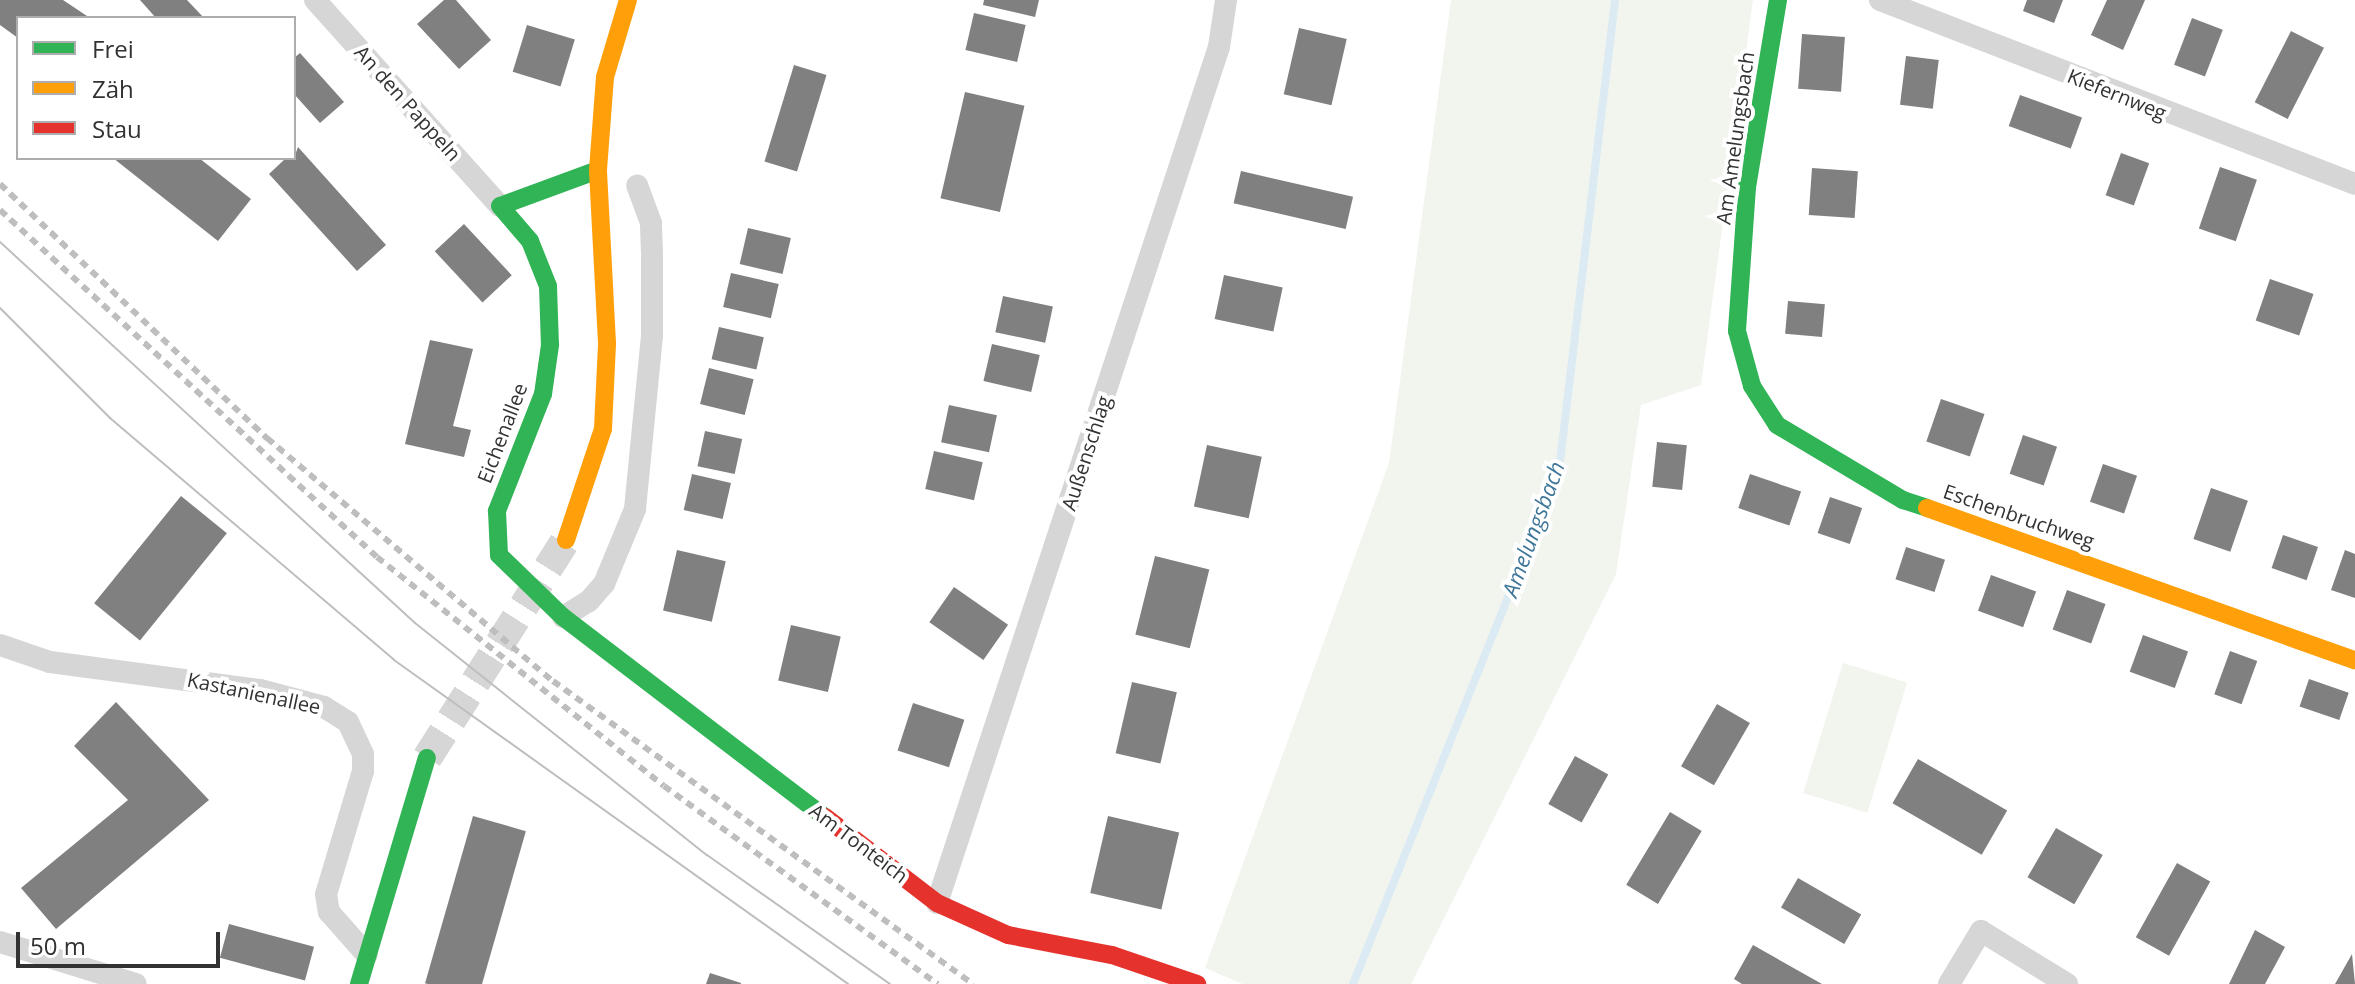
<!DOCTYPE html>
<meta charset="utf-8">
<style>
body{margin:0}
#map{position:relative;width:2355px;height:984px;overflow:hidden;background:#fff;font-family:"Open Sans",sans-serif}
div>[style]{position:absolute}
.green>*{inset:0;background:#f1f5ed;transform-origin:0 0}
.stream>*{height:8px;margin:-4px;padding:0 4px;transform-origin:4px;border-radius:4px;background:#dcebf3}
.building>*{inset:0;background:#808080;transform-origin:0 0}
.secondary-tunnel>*{height:30px;margin-top:-15px;transform-origin:0;background:repeating-linear-gradient(90deg,#d6d6d6 0 30px,transparent 0 45px)}
.street>*{height:22px;margin:-11px;padding:0 11px;transform-origin:11px;border-radius:11px;background:#d6d6d6}
.fast>*{height:18px;margin:-9px;padding:0 9px;transform-origin:9px;border-radius:9px;background:#30b455}
.slow>*{height:18px;margin:-9px;padding:0 9px;transform-origin:9px;border-radius:9px;background:#ff9f0a}
.jam>*{height:18px;margin:-9px;padding:0 9px;transform-origin:9px;border-radius:9px;background:#e5322d}
.tram>*{height:2px;margin:-1px;padding:0 1px;transform-origin:1px;border-radius:1px;background:#bebebe}
.rail>*{height:6px;margin-top:-3px;transform-origin:0;background:repeating-linear-gradient(90deg,#bebebe 0 8px,transparent 0 14px)}
span{translate:-50% -50%;white-space:nowrap;text-align:center;line-height:1.15;-webkit-text-stroke:8px #fff;paint-order:stroke}
.street-label{font-size:20px;color:#323232}
.water-label{font-size:22px;color:#3d7698;font-style:italic}
.legend{position:absolute;left:16px;top:16px;width:280px;height:144px;box-sizing:border-box;background:#fff;border:2px solid #adadad;margin:0;padding:10px 14px;list-style:none;font-size:24px;color:#323232}
.legend li{display:flex;align-items:center;gap:16px;height:40px}
.legend b{width:40px;border:2px solid #adadad}
.scale{position:absolute;left:16px;top:932px;width:204px;height:36px;box-sizing:border-box;border:4px solid #323232;border-top:0;padding-left:10px;font-size:24px;line-height:28px;white-space:nowrap;color:#323232;-webkit-text-stroke:6px #fff;paint-order:stroke}
</style>
<div id="map">
<div class="green">
<div style="clip-path:polygon(1451px 0,1753px 0,1701px 385px,1641px 405px,1616px 574px,1411px 984px,1243px 984px,1205px 968px,1389px 463px)"></div>
<div style="left:1843px;top:663px;width:67px;height:136px;rotate:17deg"></div>
</div>
<div class="stream">
<div style="left:1353px;top:984px;width:554px;rotate:-68.16deg"></div>
<div style="left:1559px;top:470px;width:473px;rotate:-83.2deg"></div>
</div>
<div class="building">
<div style="clip-path:polygon(0 0,63px 0,90px 18px,18px 18px,18px 38px,0 25px)"></div>
<div style="clip-path:polygon(140px 0,187px 0,204px 18px,156px 18px)"></div>
<div style="clip-path:polygon(444px 0,456px 0,491px 40px,459px 69px,417px 24px)"></div>
<div style="clip-path:polygon(984px 0,1039px 0,1035px 17px,983px 5px)"></div>
<div style="clip-path:polygon(2027px 0,2063px 0,2054px 23px,2023px 11px)"></div>
<div style="clip-path:polygon(2107px 0,2145px 0,2123px 50px,2091px 35px)"></div>
<div style="left:974px;top:13px;width:53px;height:38px;rotate:13deg"></div>
<div style="left:2192px;top:18px;width:33px;height:50px;rotate:21deg"></div>
<div style="left:527px;top:25px;width:50px;height:49px;rotate:17deg"></div>
<div style="left:1299px;top:28px;width:49px;height:68px;rotate:13deg"></div>
<div style="left:2291px;top:31px;width:37px;height:80px;rotate:27deg"></div>
<div style="left:1802px;top:34px;width:43px;height:55px;rotate:4deg"></div>
<div style="clip-path:polygon(300px 53px,344px 102px,320px 123px,294px 94px,294px 58px)"></div>
<div style="left:1906px;top:56px;width:33px;height:49px;rotate:7deg"></div>
<div style="left:794px;top:65px;width:34px;height:101px;rotate:17deg"></div>
<div style="left:965px;top:92px;width:61px;height:109px;rotate:13deg"></div>
<div style="left:2020px;top:95px;width:66px;height:33px;rotate:20deg"></div>
<div style="clip-path:polygon(298px 147px,386px 245px,357px 271px,269px 174px,286px 158px,294px 158px)"></div>
<div style="left:2121px;top:153px;width:30px;height:45px;rotate:20deg"></div>
<div style="clip-path:polygon(113px 158px,199px 158px,251px 199px,218px 241px)"></div>
<div style="left:2220px;top:167px;width:39px;height:65px;rotate:19deg"></div>
<div style="left:1812px;top:168px;width:46px;height:47px;rotate:4deg"></div>
<div style="left:1241px;top:171px;width:115px;height:33px;rotate:13deg"></div>
<div style="left:464px;top:224px;width:70px;height:40px;rotate:47deg"></div>
<div style="left:748px;top:228px;width:44px;height:37px;rotate:13deg"></div>
<div style="left:731px;top:273px;width:49px;height:35px;rotate:13deg"></div>
<div style="left:1224px;top:275px;width:60px;height:45px;rotate:12deg"></div>
<div style="left:2270px;top:279px;width:46px;height:44px;rotate:19deg"></div>
<div style="left:1003px;top:296px;width:51px;height:37px;rotate:12deg"></div>
<div style="left:1788px;top:301px;width:37px;height:33px;rotate:5deg"></div>
<div style="left:719px;top:327px;width:46px;height:33px;rotate:13deg"></div>
<div style="clip-path:polygon(430px 340px,473px 349px,453px 426px,471px 430px,464px 457px,405px 444px)"></div>
<div style="left:992px;top:344px;width:49px;height:38px;rotate:13deg"></div>
<div style="left:709px;top:368px;width:46px;height:37px;rotate:14deg"></div>
<div style="left:1941px;top:399px;width:46px;height:45px;rotate:19deg"></div>
<div style="left:949px;top:405px;width:49px;height:38px;rotate:12deg"></div>
<div style="left:705px;top:431px;width:38px;height:36px;rotate:12deg"></div>
<div style="left:2023px;top:435px;width:36px;height:41px;rotate:19deg"></div>
<div style="left:1657px;top:442px;width:30px;height:45px;rotate:6deg"></div>
<div style="left:1207px;top:445px;width:56px;height:63px;rotate:12deg"></div>
<div style="left:934px;top:451px;width:50px;height:39px;rotate:13deg"></div>
<div style="left:2103px;top:464px;width:36px;height:40px;rotate:19deg"></div>
<div style="left:692px;top:474px;width:40px;height:37px;rotate:13deg"></div>
<div style="left:1750px;top:474px;width:54px;height:36px;rotate:19deg"></div>
<div style="left:2211px;top:488px;width:39px;height:54px;rotate:19deg"></div>
<div style="left:181px;top:496px;width:59px;height:138px;rotate:39deg"></div>
<div style="left:1830px;top:497px;width:34px;height:38px;rotate:19deg"></div>
<div style="left:2283px;top:535px;width:37px;height:35px;rotate:19deg"></div>
<div style="left:1906px;top:547px;width:41px;height:34px;rotate:18deg"></div>
<div style="left:677px;top:550px;width:50px;height:62px;rotate:13deg"></div>
<div style="clip-path:polygon(2345px 550px,2355px 554px,2355px 598px,2331px 590px)"></div>
<div style="left:1155px;top:556px;width:56px;height:81px;rotate:14deg"></div>
<div style="left:1991px;top:575px;width:48px;height:38px;rotate:20deg"></div>
<div style="left:954px;top:587px;width:66px;height:43px;rotate:35deg"></div>
<div style="left:2067px;top:590px;width:41px;height:42px;rotate:20deg"></div>
<div style="left:791px;top:625px;width:51px;height:57px;rotate:13deg"></div>
<div style="left:2143px;top:635px;width:48px;height:39px;rotate:20deg"></div>
<div style="left:2230px;top:651px;width:29px;height:46px;rotate:20deg"></div>
<div style="left:2309px;top:679px;width:42px;height:29px;rotate:19deg"></div>
<div style="left:1132px;top:682px;width:46px;height:73px;rotate:13deg"></div>
<div style="clip-path:polygon(116px 702px,209px 800px,56px 929px,21px 888px,128px 800px,74px 746px)"></div>
<div style="left:913px;top:703px;width:54px;height:50px;rotate:18deg"></div>
<div style="left:1717px;top:704px;width:38px;height:72px;rotate:30deg"></div>
<div style="left:1575px;top:756px;width:38px;height:55px;rotate:29deg"></div>
<div style="left:1918px;top:759px;width:103px;height:51px;rotate:30deg"></div>
<div style="left:1670px;top:812px;width:37px;height:85px;rotate:31deg"></div>
<div style="left:473px;top:816px;width:55px;height:174px;rotate:16deg"></div>
<div style="left:1108px;top:816px;width:73px;height:79px;rotate:13deg"></div>
<div style="left:2056px;top:828px;width:54px;height:57px;rotate:30deg"></div>
<div style="left:2177px;top:863px;width:38px;height:85px;rotate:29deg"></div>
<div style="left:1798px;top:878px;width:73px;height:34px;rotate:30deg"></div>
<div style="left:229px;top:924px;width:88px;height:35px;rotate:15deg"></div>
<div style="clip-path:polygon(2255px 930px,2285px 947px,2265px 984px,2229px 984px)"></div>
<div style="clip-path:polygon(1753px 945px,1822px 984px,1742px 984px,1734px 979px)"></div>
<div style="clip-path:polygon(2352px 954px,2355px 984px,2335px 984px)"></div>
<div style="clip-path:polygon(710px 973px,741px 983px,741px 984px,706px 984px)"></div>
</div>
<div class="secondary-tunnel">
<div style="left:427px;top:758px;width:259px;rotate:-57.5deg"></div>
</div>
<div class="street">
<div style="left:315px;top:0;width:277px;rotate:48.1deg"></div>
<div style="left:1880px;top:0;width:509px;rotate:21.17deg"></div>
<div style="left:563px;top:617px;width:31px;rotate:-32deg"></div>
<div style="left:589px;top:601px;width:23px;rotate:-49deg"></div>
<div style="left:604px;top:584px;width:81px;rotate:-67.5deg"></div>
<div style="left:635px;top:509px;width:174px;rotate:-84.4deg"></div>
<div style="left:652px;top:336px;width:82px;rotate:-90deg"></div>
<div style="left:652px;top:254px;width:31px;rotate:-92deg"></div>
<div style="left:651px;top:223px;width:40px;rotate:-110.2deg"></div>
<div style="left:0;top:645px;width:53px;rotate:18.8deg"></div>
<div style="left:50px;top:662px;width:212px;rotate:7.6deg"></div>
<div style="left:260px;top:690px;width:66px;rotate:14.9deg"></div>
<div style="left:324px;top:707px;width:28px;rotate:32deg"></div>
<div style="left:348px;top:722px;width:35px;rotate:65deg"></div>
<div style="left:363px;top:754px;width:17px;rotate:90deg"></div>
<div style="left:363px;top:771px;width:128px;rotate:106.7deg"></div>
<div style="left:326px;top:894px;width:18px;rotate:81deg"></div>
<div style="left:329px;top:912px;width:57px;rotate:48.5deg"></div>
<div style="left:937px;top:903px;width:901px;rotate:-71.77deg"></div>
<div style="left:1219px;top:47px;width:48px;rotate:-81.5deg"></div>
<div style="left:0;top:942px;width:142px;rotate:17.2deg"></div>
<div style="left:1949px;top:984px;width:62px;rotate:-58.9deg"></div>
<div style="left:1981px;top:931px;width:101px;rotate:31.6deg"></div>
</div>
<div class="fast">
<div style="left:1778px;top:0;width:190px;rotate:99.4deg"></div>
<div style="left:1747px;top:187px;width:144px;rotate:94deg"></div>
<div style="left:1737px;top:331px;width:57px;rotate:74.7deg"></div>
<div style="left:1752px;top:386px;width:46px;rotate:57.3deg"></div>
<div style="left:1777px;top:425px;width:147px;rotate:30.8deg"></div>
<div style="left:1903px;top:500px;width:25px;rotate:18deg"></div>
<div style="left:598px;top:170px;width:104px;rotate:159.8deg"></div>
<div style="left:500px;top:206px;width:46px;rotate:49.4deg"></div>
<div style="left:530px;top:241px;width:48px;rotate:68.2deg"></div>
<div style="left:548px;top:286px;width:59px;rotate:88.1deg"></div>
<div style="left:550px;top:345px;width:49px;rotate:98.1deg"></div>
<div style="left:543px;top:394px;width:126px;rotate:111.5deg"></div>
<div style="left:497px;top:511px;width:44px;rotate:87.4deg"></div>
<div style="left:499px;top:555px;width:89px;rotate:44.1deg"></div>
<div style="left:563px;top:617px;width:330px;rotate:37.4deg"></div>
<div style="left:359px;top:984px;width:236px;rotate:-73.3deg"></div>
</div>
<div class="slow">
<div style="left:1927px;top:508px;width:454px;rotate:19.6deg"></div>
<div style="left:566px;top:540px;width:117px;rotate:-71.6deg"></div>
<div style="left:603px;top:429px;width:86px;rotate:-87.3deg"></div>
<div style="left:607px;top:343px;width:173px;rotate:-93deg"></div>
<div style="left:598px;top:170px;width:93px;rotate:-85.7deg"></div>
<div style="left:605px;top:77px;width:80px;rotate:-73.4deg"></div>
</div>
<div class="jam">
<div style="left:825px;top:817px;width:141px;rotate:37.5deg"></div>
<div style="left:937px;top:903px;width:78px;rotate:24.3deg"></div>
<div style="left:1008px;top:935px;width:106px;rotate:10.9deg"></div>
<div style="left:1112px;top:955px;width:90px;rotate:18.8deg"></div>
</div>
<div class="tram">
<div style="left:0;top:242px;width:563px;rotate:42.55deg"></div>
<div style="left:415px;top:623px;width:373px;rotate:38.5deg"></div>
<div style="left:707px;top:855px;width:224px;rotate:35.2deg"></div>
<div style="left:0;top:308px;width:156px;rotate:45deg"></div>
<div style="left:110px;top:418px;width:373px;rotate:40.4deg"></div>
<div style="left:394px;top:660px;width:558px;rotate:35.51deg"></div>
</div>
<div class="rail">
<div style="left:0;top:184px;width:369px;rotate:43.6deg"></div>
<div style="left:267px;top:438px;width:375px;rotate:40.4deg"></div>
<div style="left:553px;top:681px;width:518px;rotate:35.81deg"></div>
<div style="left:0;top:210px;width:512px;rotate:42.63deg"></div>
<div style="left:377px;top:557px;width:367px;rotate:38.6deg"></div>
<div style="left:664px;top:786px;width:338px;rotate:35.9deg"></div>
</div>
<div class="street-label">
<span style="left:2117px;top:94px;rotate:22deg">Kiefernweg</span>
<span style="left:408px;top:103px;rotate:48deg">An den Pappeln</span>
<span style="left:1735px;top:138px;rotate:-82deg">Am Amelungsbach</span>
<span style="left:502px;top:433px;rotate:-69deg">Eichenallee</span>
<span style="left:1086px;top:453px;rotate:-72deg">Außenschlag</span>
<span style="left:2019px;top:516px;rotate:19deg">Eschenbruchweg</span>
<span style="left:254px;top:693px;rotate:12deg">Kastanienallee</span>
<span style="left:859px;top:843px;rotate:37deg">Am Tonteich</span>
</div>
<div class="water-label">
<span style="left:1533px;top:529px;rotate:-70deg">Amelungsbach</span>
</div>
<ul class="legend">
<li><b style="height:10px;background:#30b455"></b>Frei</li>
<li><b style="height:10px;background:#ff9f0a"></b>Zäh</li>
<li><b style="height:10px;background:#e5322d"></b>Stau</li>
</ul>
<div class="scale">50 m</div>
</div>
